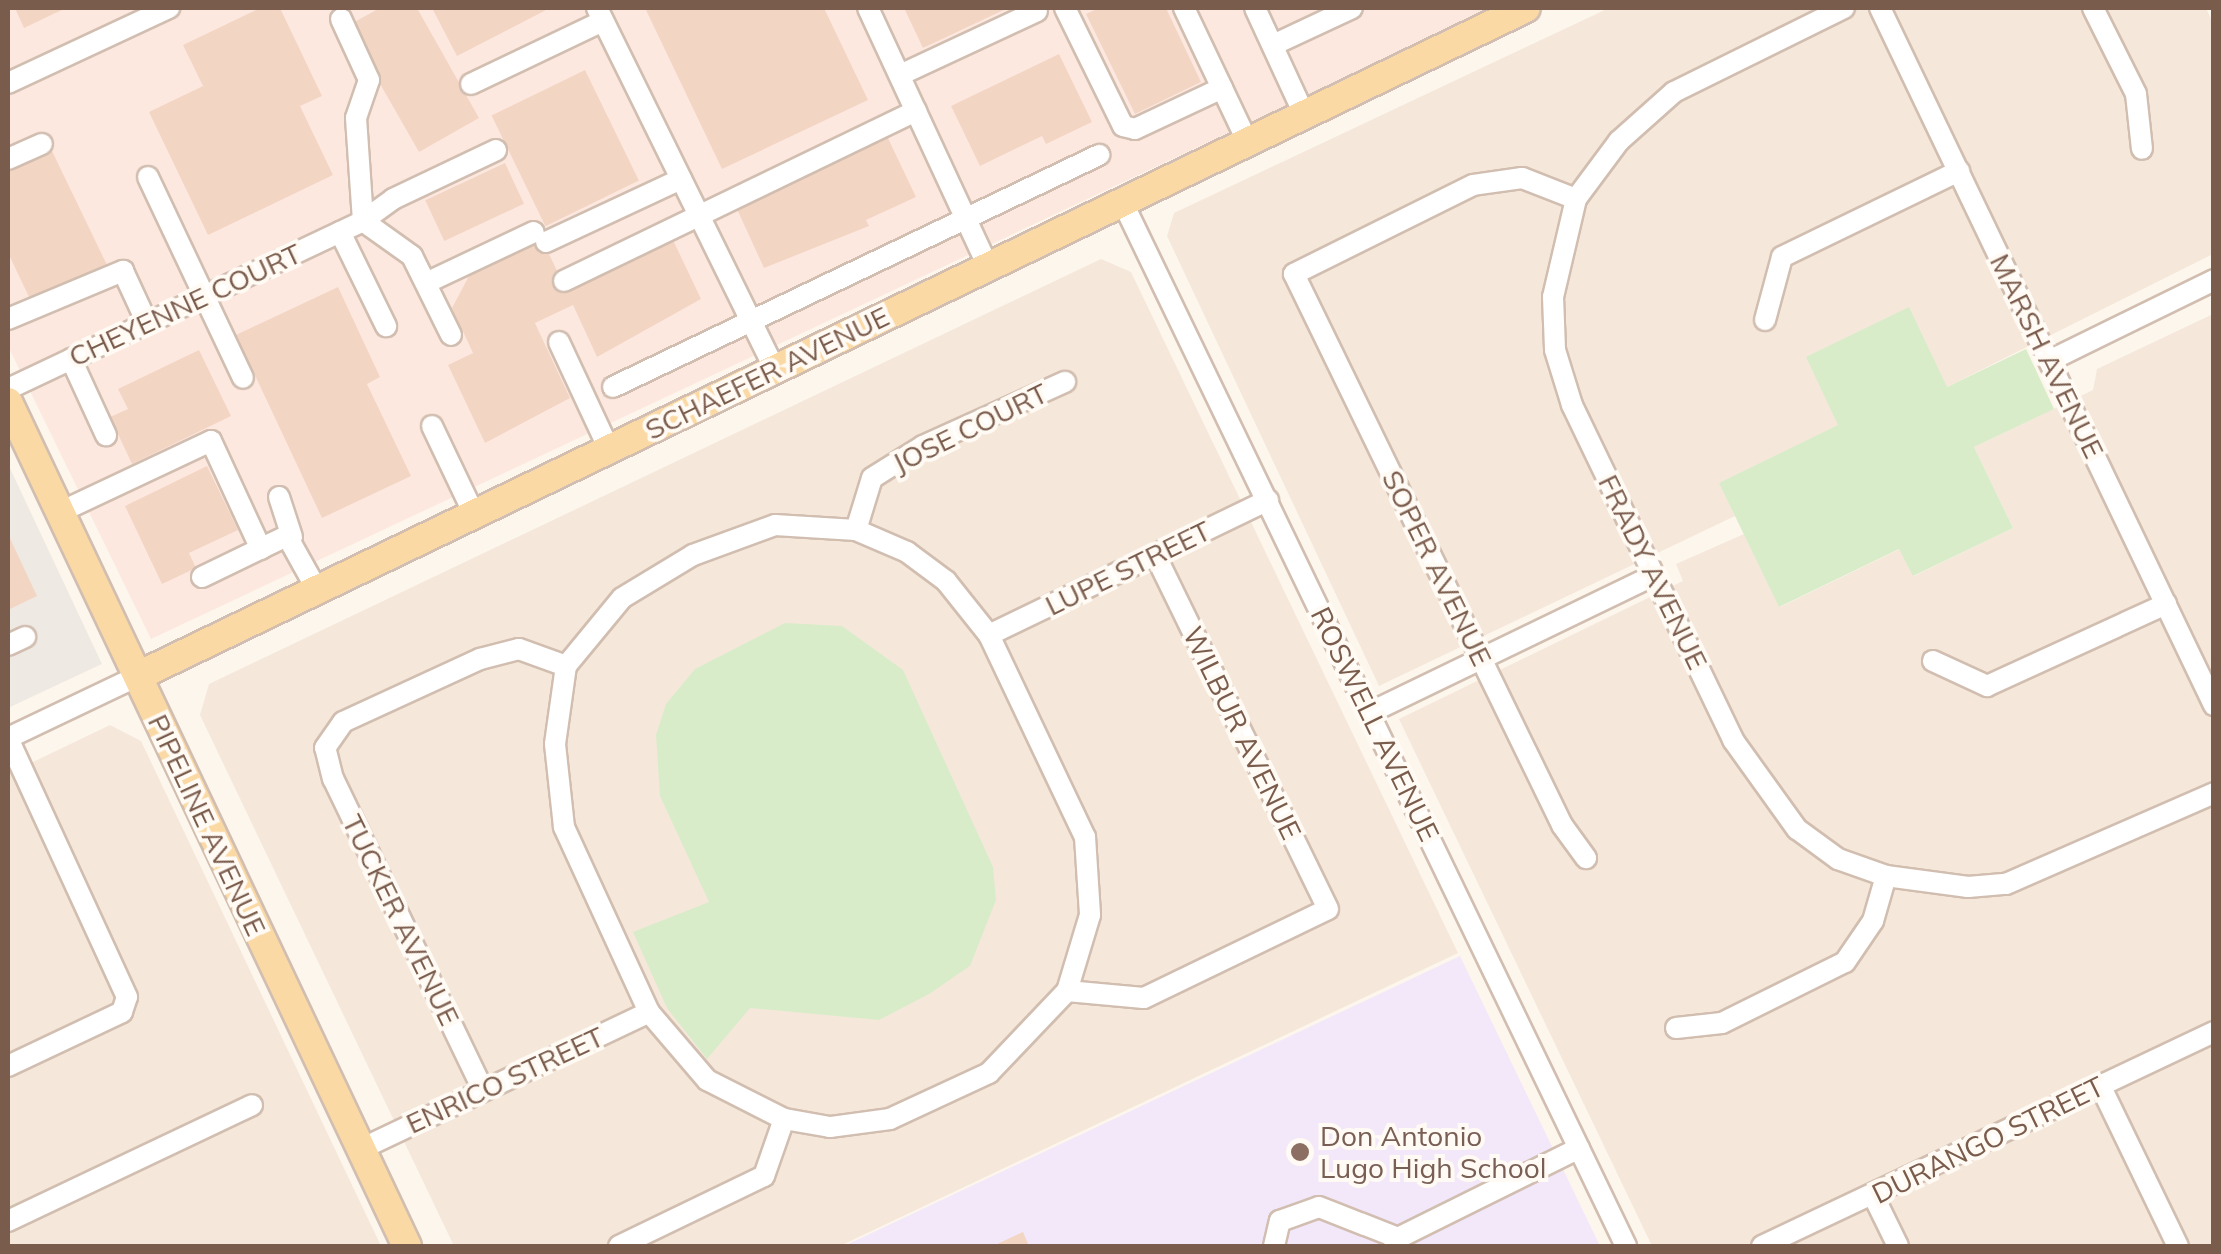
<!DOCTYPE html>
<style>
body{margin:0}
#map{position:relative;width:2221px;height:1254px;overflow:hidden;background:#fdf6ec;font-family:Mulish,sans-serif}
div>[style]{position:absolute}
.residential>*{inset:0;background:#f5e8da}
.commercial>*{inset:0;background:#fde8e0}
.industrial>*{inset:0;background:#efe9e4}
.education>*{inset:0;background:#f3e8fa}
.green>*{inset:0;background:#d8ecc9}
.building>*{inset:0;background:#f3d5c3;transform-origin:0 0}
.roads{filter:drop-shadow(2px 0 #d1beb0) drop-shadow(-2px 0 #d1beb0) drop-shadow(0 2px #d1beb0) drop-shadow(0 -2px #d1beb0)}
.minor>*{height:20px;margin:-10px;padding:0 10px;transform-origin:10px;border-radius:10px;background:#fff}
.major>*{height:28px;margin:-14px;padding:0 14px;transform-origin:14px;border-radius:14px;background:#fbd9a5}
.dots>*{width:28px;height:28px;translate:-50% -50%;box-sizing:border-box;border:5px solid #fffaf3;border-radius:50%}
span{translate:-50% -50%;white-space:nowrap;text-align:center;line-height:1.15;-webkit-text-stroke:8px #fffaf3;paint-order:stroke}
.street-label{font-size:28px;color:#7a5c4d}
.education-label{font-size:28px;color:#785e54}
.left{translate:0 -50%;text-align:left}
.frame{position:absolute;inset:0;border:10px solid #7a5c4d;pointer-events:none}
</style>
<div id="map">
<div class="residential">
<div style="clip-path:polygon(1609px 8px,2206px 8px,2213px 23px,2213px 254px,1947px 387px,1807px 357px,1839px 425px,1720px 483px,1735px 516px,1379px 686px,1167px 236px,1174px 213px)"></div>
<div style="clip-path:polygon(1101px 259px,1131px 272px,1458px 953px,840px 1246px,454px 1246px,200px 715px,209px 684px)"></div>
<div style="clip-path:polygon(2213px 314px,2213px 1246px,1652px 1246px,1399px 719px,1683px 581px,1676px 564px,1744px 534px,1780px 607px,1900px 549px,1914px 576px,2013px 528px,1974px 447px,2093px 390px,2097px 369px)"></div>
<div style="clip-path:polygon(110px 725px,141px 741px,381px 1246px,8px 1246px,8px 774px)"></div>
</div>
<div class="commercial">
<div style="clip-path:polygon(8px 8px,1494px 8px,151px 639px,8px 346px)"></div>
</div>
<div class="industrial">
<div style="clip-path:polygon(8px 464px,102px 664px,8px 708px)"></div>
</div>
<div class="education">
<div style="clip-path:polygon(1460px 956px,1600px 1246px,844px 1246px)"></div>
</div>
<div class="green">
<div style="clip-path:polygon(1909px 307px,1947px 387px,2026px 349px,2054px 409px,1974px 447px,2013px 528px,1913px 576px,1899px 549px,1779px 607px,1719px 483px,1838px 425px,1806px 357px)"></div>
<div style="clip-path:polygon(785px 623px,842px 626px,903px 670px,993px 867px,996px 900px,970px 966px,929px 994px,879px 1020px,750px 1008px,707px 1059px,667px 1008px,633px 932px,709px 902px,660px 796px,656px 735px,666px 704px,695px 669px)"></div>
</div>
<div class="building">
<div style="clip-path:polygon(15px 8px,66px 8px,24px 28px)"></div>
<div style="clip-path:polygon(260px 8px,280px 8px,322px 96px,300px 106px,333px 175px,208px 235px,149px 112px,203px 86px,183px 45px)"></div>
<div style="clip-path:polygon(380px 8px,417px 8px,479px 118px,419px 152px,347px 26px)"></div>
<div style="clip-path:polygon(432px 8px,550px 8px,457px 56px)"></div>
<div style="clip-path:polygon(645px 8px,824px 8px,868px 100px,722px 169px)"></div>
<div style="clip-path:polygon(904px 8px,1008px 8px,923px 48px)"></div>
<div style="clip-path:polygon(1099px 8px,1166px 8px,1201px 82px,1135px 114px,1086px 14px)"></div>
<div style="clip-path:polygon(1059px 54px,1092px 122px,1046px 144px,1042px 136px,980px 166px,951px 106px)"></div>
<div style="left:585px;top:70px;width:123px;height:104px;rotate:64deg"></div>
<div style="clip-path:polygon(887px 136px,916px 197px,866px 220px,869px 226px,764px 268px,736px 207px)"></div>
<div style="clip-path:polygon(52px 151px,107px 265px,31px 301px,8px 253px,8px 172px)"></div>
<div style="left:505px;top:163px;width:45px;height:88px;rotate:65deg"></div>
<div style="clip-path:polygon(542px 239px,566px 290px,673px 240px,701px 299px,597px 357px,573px 305px,535px 323px,570px 398px,485px 443px,448px 365px,473px 353px,452px 308px,470px 274px)"></div>
<div style="clip-path:polygon(338px 287px,380px 377px,367px 384px,411px 476px,322px 518px,236px 335px)"></div>
<div style="clip-path:polygon(199px 350px,231px 416px,132px 464px,110px 417px,128px 409px,118px 389px)"></div>
<div style="clip-path:polygon(207px 466px,238px 530px,189px 553px,196px 568px,162px 584px,125px 506px)"></div>
<div style="clip-path:polygon(8px 534px,37px 596px,8px 610px)"></div>
<div style="clip-path:polygon(1023px 1232px,1029px 1246px,993px 1246px)"></div>
</div>
<div class="roads">
<div class="minor">
<div style="left:597px;top:8px;width:402px;rotate:63.8deg"></div>
<div style="left:868px;top:8px;width:285px;rotate:65.1deg"></div>
<div style="left:1065px;top:8px;width:131px;rotate:63.8deg"></div>
<div style="left:1123px;top:126px;width:12px;rotate:14deg"></div>
<div style="left:1135px;top:129px;width:96px;rotate:-25.2deg"></div>
<div style="left:1222px;top:88px;width:59px;rotate:64.7deg"></div>
<div style="left:1184px;top:8px;width:89px;rotate:64.6deg"></div>
<div style="left:1255px;top:8px;width:117px;rotate:65.2deg"></div>
<div style="left:1844px;top:8px;width:190px;rotate:153.7deg"></div>
<div style="left:1674px;top:92px;width:74px;rotate:138.3deg"></div>
<div style="left:1619px;top:141px;width:72px;rotate:126.6deg"></div>
<div style="left:1576px;top:199px;width:101px;rotate:103.2deg"></div>
<div style="left:1553px;top:297px;width:53px;rotate:87.8deg"></div>
<div style="left:1555px;top:350px;width:58px;rotate:72.8deg"></div>
<div style="left:1572px;top:405px;width:372px;rotate:64.3deg"></div>
<div style="left:1733px;top:740px;width:110px;rotate:54.3deg"></div>
<div style="left:1797px;top:829px;width:51px;rotate:36.2deg"></div>
<div style="left:1838px;top:859px;width:51px;rotate:19.5deg"></div>
<div style="left:1886px;top:876px;width:83px;rotate:7.6deg"></div>
<div style="left:1968px;top:887px;width:38px;rotate:-5deg"></div>
<div style="left:2006px;top:884px;width:227px;rotate:-23.6deg"></div>
<div style="left:1880px;top:8px;width:773px;rotate:64.4deg"></div>
<div style="left:2093px;top:8px;width:96px;rotate:63.4deg"></div>
<div style="left:2136px;top:94px;width:55px;rotate:83.8deg"></div>
<div style="left:341px;top:19px;width:67px;rotate:65.3deg"></div>
<div style="left:369px;top:80px;width:40px;rotate:108.9deg"></div>
<div style="left:356px;top:118px;width:103px;rotate:86.1deg"></div>
<div style="left:1273px;top:45px;width:87px;rotate:-25.1deg"></div>
<div style="left:900px;top:75px;width:151px;rotate:-25deg"></div>
<div style="left:8px;top:83px;width:178px;rotate:-25deg"></div>
<div style="left:471px;top:84px;width:146px;rotate:-25.5deg"></div>
<div style="left:8px;top:159px;width:37px;rotate:-24deg"></div>
<div style="left:148px;top:177px;width:222px;rotate:64.7deg"></div>
<div style="left:1576px;top:199px;width:58px;rotate:-158.7deg"></div>
<div style="left:1522px;top:178px;width:49px;rotate:171.9deg"></div>
<div style="left:1473px;top:185px;width:200px;rotate:153.6deg"></div>
<div style="left:1294px;top:274px;width:613px;rotate:64.06deg"></div>
<div style="left:1562px;top:825px;width:41px;rotate:54deg"></div>
<div style="left:1122px;top:201px;width:1160px;rotate:64.25deg"></div>
<div style="left:363px;top:221px;width:60px;rotate:35.5deg"></div>
<div style="left:412px;top:256px;width:88px;rotate:63.7deg"></div>
<div style="left:340px;top:232px;width:105px;rotate:63.9deg"></div>
<div style="left:546px;top:242px;width:149px;rotate:-25deg"></div>
<div style="left:564px;top:281px;width:391px;rotate:-25.8deg"></div>
<div style="left:426px;top:283px;width:119px;rotate:-25.3deg"></div>
<div style="left:8px;top:319px;width:125px;rotate:-22.7deg"></div>
<div style="left:123px;top:271px;width:57px;rotate:65.2deg"></div>
<div style="left:1765px;top:320px;width:65px;rotate:-74.9deg"></div>
<div style="left:1782px;top:257px;width:197px;rotate:-25.9deg"></div>
<div style="left:559px;top:342px;width:118px;rotate:65deg"></div>
<div style="left:71px;top:359px;width:84px;rotate:65.3deg"></div>
<div style="left:2049px;top:361px;width:184px;rotate:-26.1deg"></div>
<div style="left:613px;top:387px;width:539px;rotate:-25.52deg"></div>
<div style="left:8px;top:389px;width:393px;rotate:-25.3deg"></div>
<div style="left:363px;top:221px;width:37px;rotate:-36deg"></div>
<div style="left:393px;top:199px;width:114px;rotate:-25.4deg"></div>
<div style="left:432px;top:426px;width:98px;rotate:64.5deg"></div>
<div style="left:279px;top:497px;width:42px;rotate:72deg"></div>
<div style="left:58px;top:513px;width:169px;rotate:-25.2deg"></div>
<div style="left:211px;top:441px;width:119px;rotate:65.2deg"></div>
<div style="left:775px;top:525px;width:81px;rotate:3.5deg"></div>
<div style="left:856px;top:530px;width:56px;rotate:23.3deg"></div>
<div style="left:907px;top:552px;width:49px;rotate:36.6deg"></div>
<div style="left:946px;top:581px;width:69px;rotate:51.5deg"></div>
<div style="left:989px;top:635px;width:224px;rotate:64.6deg"></div>
<div style="left:1085px;top:837px;width:78px;rotate:86.3deg"></div>
<div style="left:1090px;top:915px;width:79px;rotate:106.8deg"></div>
<div style="left:1067px;top:991px;width:113px;rotate:133.6deg"></div>
<div style="left:989px;top:1073px;width:109px;rotate:155.1deg"></div>
<div style="left:890px;top:1119px;width:61px;rotate:172.4deg"></div>
<div style="left:830px;top:1127px;width:47px;rotate:-170.1deg"></div>
<div style="left:784px;top:1119px;width:86px;rotate:-153.1deg"></div>
<div style="left:707px;top:1080px;width:89px;rotate:-130.5deg"></div>
<div style="left:649px;top:1012px;width:204px;rotate:-114.7deg"></div>
<div style="left:564px;top:827px;width:83px;rotate:-96.2deg"></div>
<div style="left:555px;top:744px;width:79px;rotate:-82deg"></div>
<div style="left:566px;top:666px;width:88px;rotate:-50.5deg"></div>
<div style="left:622px;top:598px;width:83px;rotate:-31.2deg"></div>
<div style="left:693px;top:555px;width:87px;rotate:-20.1deg"></div>
<div style="left:856px;top:530px;width:54px;rotate:-72.9deg"></div>
<div style="left:872px;top:478px;width:60px;rotate:-32.1deg"></div>
<div style="left:923px;top:446px;width:156px;rotate:-24.3deg"></div>
<div style="left:202px;top:577px;width:94px;rotate:-25.8deg"></div>
<div style="left:287px;top:536px;width:62px;rotate:60.9deg"></div>
<div style="left:989px;top:635px;width:310px;rotate:-25.8deg"></div>
<div style="left:8px;top:645px;width:19px;rotate:-25deg"></div>
<div style="left:1933px;top:661px;width:60px;rotate:24.8deg"></div>
<div style="left:1987px;top:686px;width:197px;rotate:-24.6deg"></div>
<div style="left:1369px;top:713px;width:317px;rotate:-25.8deg"></div>
<div style="left:1067px;top:991px;width:77px;rotate:5.2deg"></div>
<div style="left:1144px;top:998px;width:204px;rotate:-25.8deg"></div>
<div style="left:1328px;top:909px;width:393px;rotate:-116deg"></div>
<div style="left:1676px;top:1028px;width:46px;rotate:-6.2deg"></div>
<div style="left:1722px;top:1023px;width:137px;rotate:-26.4deg"></div>
<div style="left:1845px;top:962px;width:50px;rotate:-55.7deg"></div>
<div style="left:1873px;top:921px;width:47px;rotate:-73.9deg"></div>
<div style="left:8px;top:1066px;width:126px;rotate:-25.3deg"></div>
<div style="left:122px;top:1012px;width:16px;rotate:-72deg"></div>
<div style="left:127px;top:997px;width:285px;rotate:-114.7deg"></div>
<div style="left:8px;top:738px;width:144px;rotate:-25.5deg"></div>
<div style="left:2100px;top:1085px;width:179px;rotate:64.2deg"></div>
<div style="left:483px;top:1090px;width:345px;rotate:-115.7deg"></div>
<div style="left:333px;top:779px;width:32px;rotate:-104deg"></div>
<div style="left:325px;top:748px;width:32px;rotate:-55deg"></div>
<div style="left:343px;top:722px;width:151px;rotate:-24.7deg"></div>
<div style="left:480px;top:659px;width:40px;rotate:-14.4deg"></div>
<div style="left:519px;top:649px;width:50px;rotate:19.9deg"></div>
<div style="left:361px;top:1149px;width:319px;rotate:-25.4deg"></div>
<div style="left:1873px;top:1195px;width:57px;rotate:63.9deg"></div>
<div style="left:8px;top:1221px;width:270px;rotate:-25.4deg"></div>
<div style="left:619px;top:1246px;width:161px;rotate:-25.8deg"></div>
<div style="left:764px;top:1176px;width:60px;rotate:-70.7deg"></div>
<div style="left:1274px;top:1246px;width:26px;rotate:-77deg"></div>
<div style="left:1280px;top:1221px;width:41px;rotate:-19.7deg"></div>
<div style="left:1319px;top:1207px;width:85px;rotate:21.4deg"></div>
<div style="left:1394px;top:1246px;width:9px;rotate:-63deg"></div>
<div style="left:1398px;top:1238px;width:202px;rotate:-26.4deg"></div>
<div style="left:1762px;top:1246px;width:500px;rotate:-25.34deg"></div>
</div>
<div class="major">
<div style="left:8px;top:402px;width:934px;rotate:64.7deg"></div>
<div style="left:138px;top:676px;width:1540px;rotate:-25.7deg"></div>
</div>
</div>
<div class="dots">
<div style="left:1300px;top:1152px;background:#8d6e63"></div>
</div>
<div class="street-label">
<span style="left:185px;top:305px;rotate:-25deg">CHEYENNE COURT</span>
<span style="left:2047px;top:356px;rotate:64deg">MARSH AVENUE</span>
<span style="left:767px;top:373px;rotate:-26deg">SCHAEFER AVENUE</span>
<span style="left:970px;top:428px;rotate:-26deg">JOSE COURT</span>
<span style="left:1128px;top:568px;rotate:-26deg">LUPE STREET</span>
<span style="left:1437px;top:568px;rotate:64deg">SOPER AVENUE</span>
<span style="left:1653px;top:572px;rotate:64deg">FRADY AVENUE</span>
<span style="left:1375px;top:724px;rotate:64deg">ROSWELL AVENUE</span>
<span style="left:1242px;top:733px;rotate:64deg">WILBUR AVENUE</span>
<span style="left:207px;top:825px;rotate:65deg">PIPELINE AVENUE</span>
<span style="left:401px;top:920px;rotate:64deg">TUCKER AVENUE</span>
<span style="left:505px;top:1080px;rotate:-25deg">ENRICO STREET</span>
<span style="left:1988px;top:1140px;rotate:-26deg">DURANGO STREET</span>
</div>
<div class="education-label">
<span class="left" style="left:1320px;top:1152px">Don Antonio<br>Lugo High School</span>
</div>
<div class="frame"></div>
</div>
